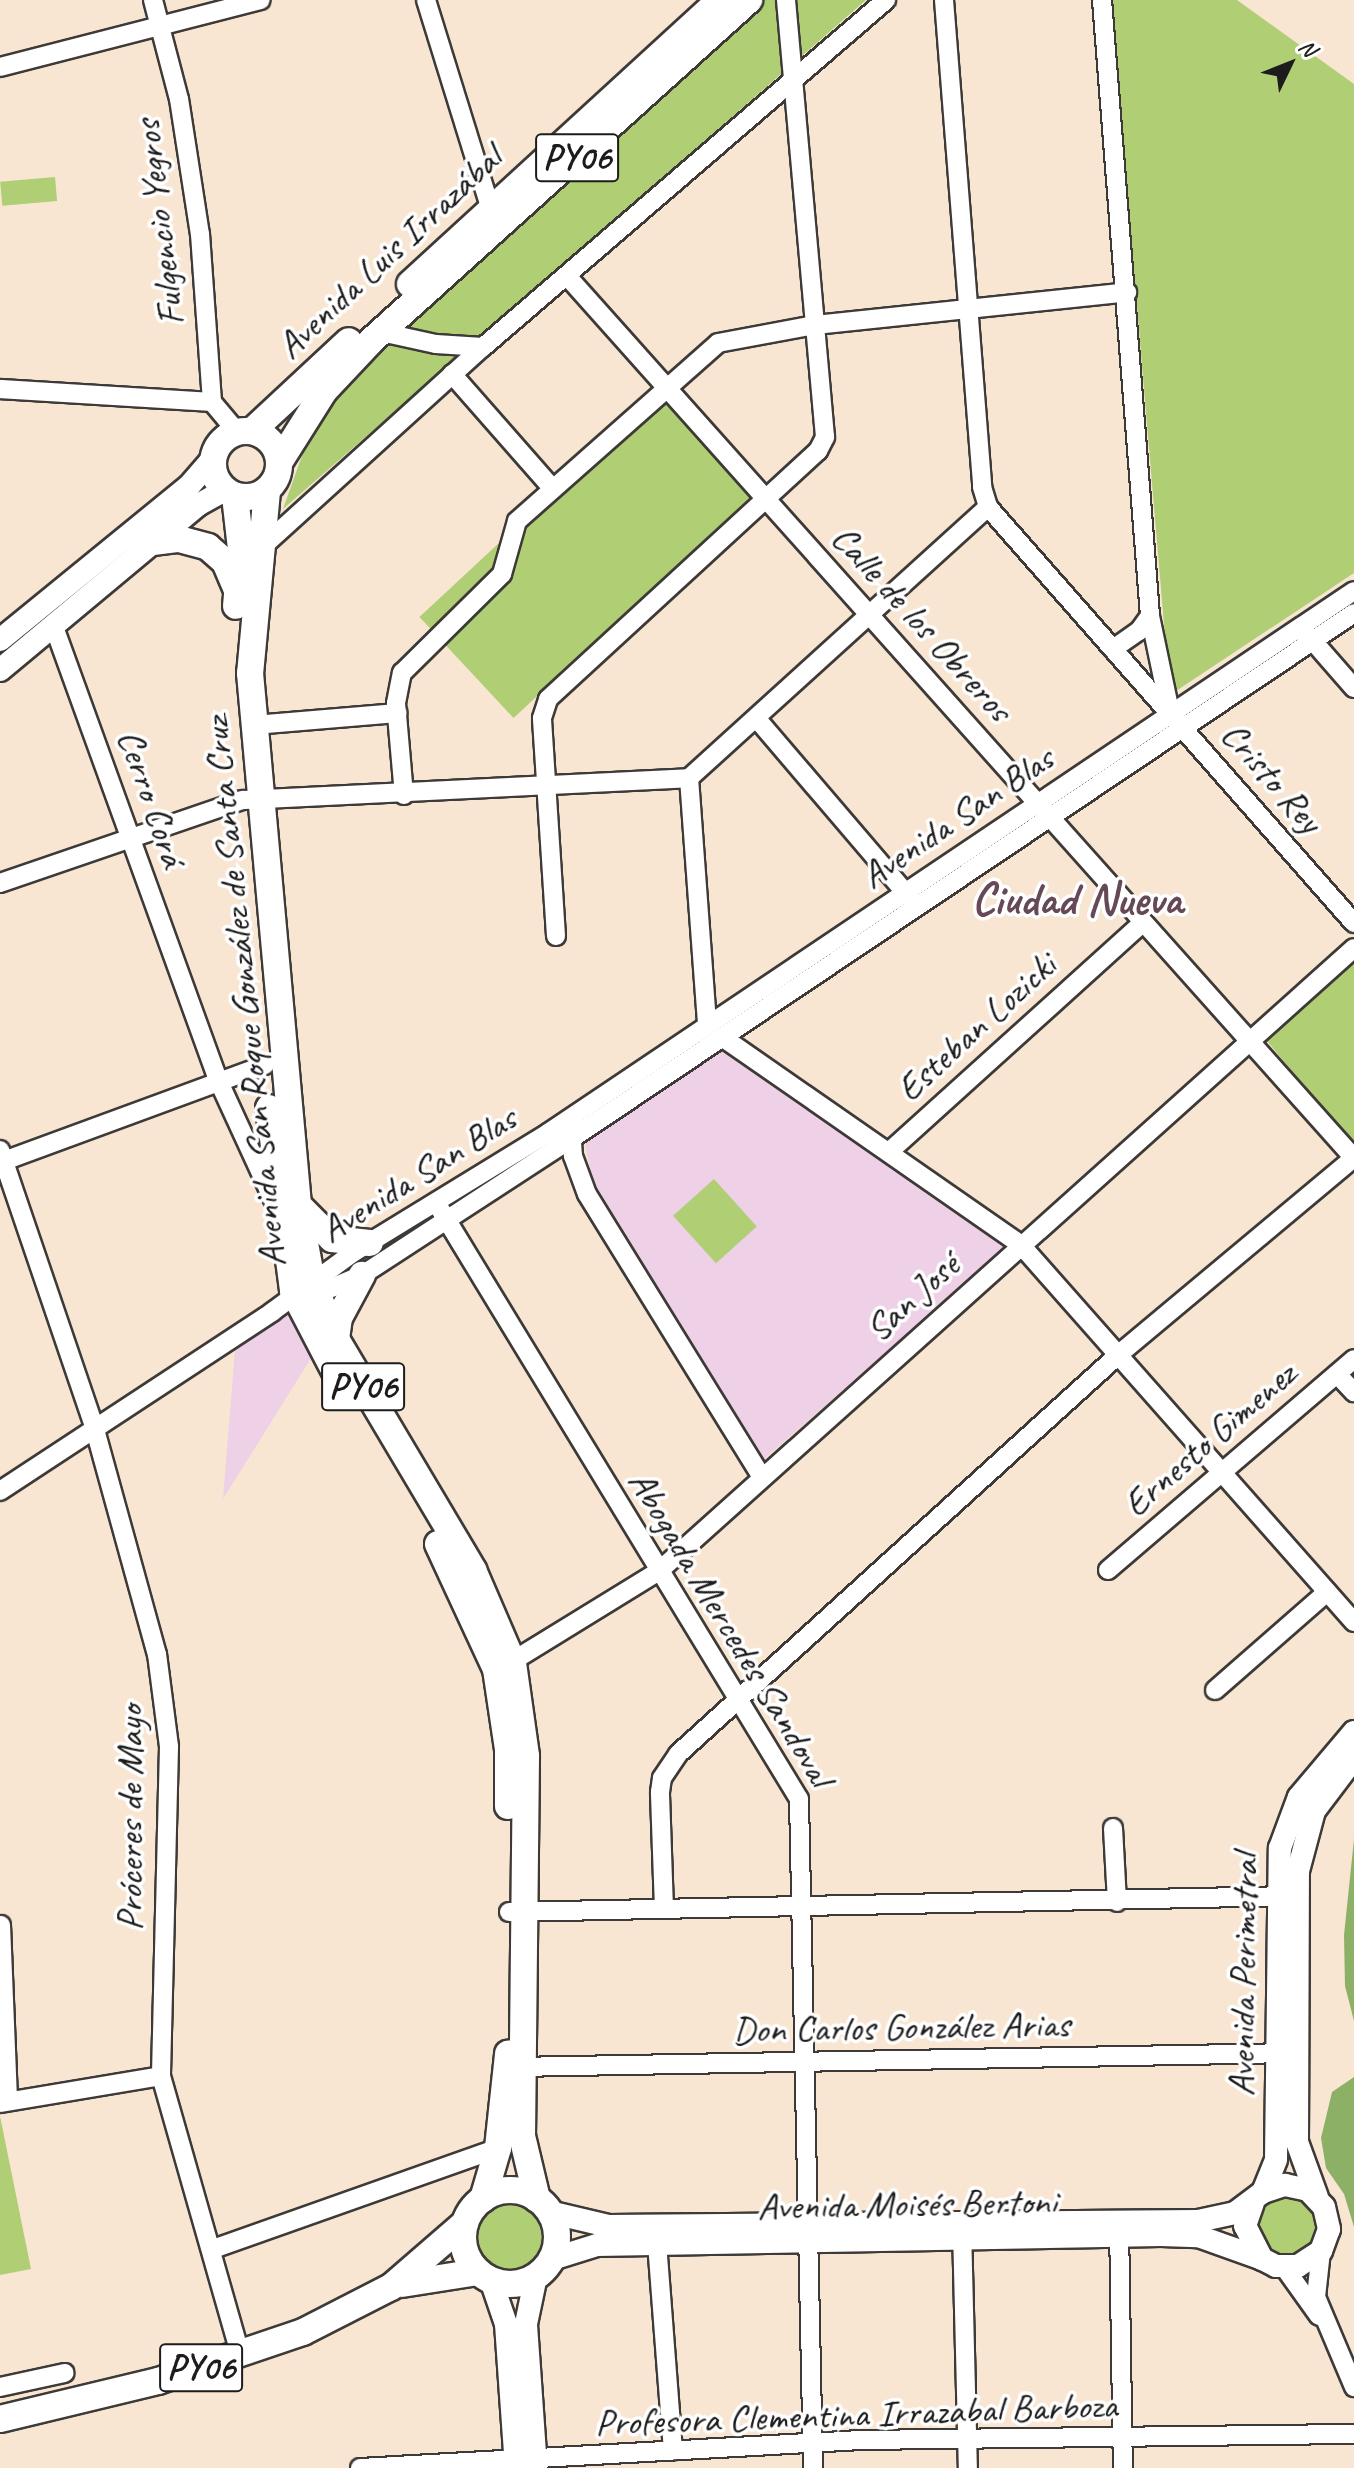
<!DOCTYPE html>
<meta charset="utf-8">
<style>
body{margin:0}
#map{position:relative;width:1354px;height:2468px;overflow:hidden;background:#f8e6d2;font-family:Caveat,sans-serif}
div>[style]{position:absolute}
.built>*{inset:0;background:#eed0e7}
.green>*{inset:0;background:#b0ce74;transform-origin:0 0}
.round{border-radius:50%}
.forest>*{inset:0;background:#8cb166}
.roads{filter:drop-shadow(2px 0 #3d3a37) drop-shadow(-2px 0 #3d3a37) drop-shadow(0 2px #3d3a37) drop-shadow(0 -2px #3d3a37)}
.minor>*{height:18px;margin:-9px;padding:0 9px;transform-origin:9px;border-radius:9px;background:#fff}
.major>*{height:22px;margin:-11px;padding:0 11px;transform-origin:11px;border-radius:11px;background:#fff}
.highway>*{height:26px;margin:-13px;padding:0 13px;transform-origin:13px;border-radius:13px;background:#fff}
.highway>.ring{margin:-13px;padding:0;box-sizing:content-box;background:none;border:26px solid #fff;border-radius:50%}
span{translate:-50% -50%;white-space:nowrap;text-align:center;line-height:1.15;-webkit-text-stroke:7px #fff;paint-order:stroke}
.shield-label span{padding:2px 6px;background:#fff;border:2px solid;border-radius:6px;-webkit-text-stroke-width:0}
.shield-label{font-size:36px;color:#1c1c1c;font-weight:700}
.street-label{font-size:38px;color:#1c1c1c}
.district-label{font-size:46px;color:#664956;font-weight:700}
.north{position:absolute;left:1250px;top:24px;width:80px;height:80px;-webkit-text-stroke:6px #fff;paint-order:stroke;rotate:47deg;font-size:22px;font-weight:700;line-height:32px;text-align:center;color:#1c1c1c}
.north::after{content:'';display:block;margin:auto;width:28px;height:36px;background:#1c1c1c;clip-path:polygon(50% 0,100% 100%,50% 72%,0 100%)}
</style>
<div id="map">
<div class="built">
<div style="clip-path:polygon(710px 1038px,1005px 1248px,763px 1460px,593px 1182px,581px 1127px)"></div>
<div style="clip-path:polygon(291px 1303px,313px 1355px,223px 1499px,236px 1337px)"></div>
</div>
<div class="green">
<div style="clip-path:polygon(760px 0,866px 0,283px 509px,315px 419px,369px 359px)"></div>
<div style="clip-path:polygon(1111px 0,1237px 0,1354px 84px,1354px 573px,1170px 695px)"></div>
<div style="left:55px;top:177px;width:24px;height:55px;rotate:85deg"></div>
<div style="left:663px;top:390px;width:138px;height:333px;rotate:47deg"></div>
<div style="clip-path:polygon(1354px 955px,1354px 1148px,1263px 1036px)"></div>
<div style="left:714px;top:1179px;width:64px;height:55px;rotate:48deg"></div>
<div style="clip-path:polygon(0 2116px,31px 2269px,0 2275px)"></div>
<div style="clip-path:polygon(1281px 2191px,1313px 2200px,1321px 2243px,1291px 2263px,1259px 2247px,1255px 2213px)"></div>
<div class="round" style="left:474px;top:2199px;width:76px;height:76px"></div>
</div>
<div class="forest">
<div style="clip-path:polygon(1354px 1839px,1354px 2021px,1345px 1986px,1344px 1935px)"></div>
<div style="clip-path:polygon(1354px 2077px,1354px 2227px,1344px 2194px,1326px 2168px,1321px 2138px,1332px 2092px)"></div>
</div>
<div class="roads">
<div class="minor">
<div style="left:153px;top:0;width:102px;rotate:75.3deg"></div>
<div style="left:179px;top:99px;width:137px;rotate:81.2deg"></div>
<div style="left:200px;top:234px;width:168px;rotate:85.9deg"></div>
<div style="left:212px;top:402px;width:39px;rotate:50deg"></div>
<div style="left:426px;top:0;width:227px;rotate:72.8deg"></div>
<div style="left:944px;top:0;width:488px;rotate:85.5deg"></div>
<div style="left:982px;top:487px;width:21px;rotate:73deg"></div>
<div style="left:988px;top:507px;width:554px;rotate:48.66deg"></div>
<div style="left:1102px;top:0;width:618px;rotate:85.54deg"></div>
<div style="left:1150px;top:616px;width:93px;rotate:78.2deg"></div>
<div style="left:0;top:67px;width:269px;rotate:-14.4deg"></div>
<div style="left:567px;top:276px;width:1182px;rotate:48.26deg"></div>
<div style="left:381px;top:332px;width:56px;rotate:12.3deg"></div>
<div style="left:436px;top:344px;width:47px;rotate:3.7deg"></div>
<div style="left:452px;top:374px;width:153px;rotate:48.7deg"></div>
<div style="left:0;top:389px;width:212px;rotate:3.5deg"></div>
<div style="left:261px;top:548px;width:299px;rotate:-42.2deg"></div>
<div style="left:483px;top:347px;width:532px;rotate:-40.73deg"></div>
<div style="left:53px;top:624px;width:487px;rotate:70.1deg"></div>
<div style="left:219px;top:1082px;width:134px;rotate:65.3deg"></div>
<div style="left:1306px;top:633px;width:73px;rotate:48.9deg"></div>
<div style="left:1113px;top:649px;width:32px;rotate:-35deg"></div>
<div style="left:1139px;top:631px;width:19px;rotate:-54deg"></div>
<div style="left:757px;top:719px;width:237px;rotate:49.5deg"></div>
<div style="left:254px;top:725px;width:144px;rotate:-4.8deg"></div>
<div style="left:689px;top:778px;width:247px;rotate:85.8deg"></div>
<div style="left:404px;top:795px;width:92px;rotate:-95deg"></div>
<div style="left:396px;top:703px;width:31px;rotate:-79deg"></div>
<div style="left:402px;top:673px;width:141px;rotate:-44.7deg"></div>
<div style="left:502px;top:574px;width:55px;rotate:-74.2deg"></div>
<div style="left:517px;top:521px;width:268px;rotate:-41.5deg"></div>
<div style="left:718px;top:343px;width:99px;rotate:-10.5deg"></div>
<div style="left:815px;top:325px;width:314px;rotate:-6deg"></div>
<div style="left:0;top:883px;width:257px;rotate:-18.9deg"></div>
<div style="left:243px;top:800px;width:447px;rotate:-2.8deg"></div>
<div style="left:689px;top:778px;width:404px;rotate:-42.2deg"></div>
<div style="left:556px;top:936px;width:218px;rotate:-93.7deg"></div>
<div style="left:542px;top:718px;width:20px;rotate:-72deg"></div>
<div style="left:548px;top:699px;width:367px;rotate:-42.6deg"></div>
<div style="left:818px;top:451px;width:16px;rotate:-63deg"></div>
<div style="left:825px;top:437px;width:439px;rotate:-95.1deg"></div>
<div style="left:722px;top:1037px;width:364px;rotate:34.8deg"></div>
<div style="left:1021px;top:1245px;width:503px;rotate:48.55deg"></div>
<div style="left:571px;top:1128px;width:28px;rotate:86deg"></div>
<div style="left:573px;top:1156px;width:40px;rotate:69.8deg"></div>
<div style="left:587px;top:1194px;width:333px;rotate:58.3deg"></div>
<div style="left:0;top:1150px;width:292px;rotate:71.2deg"></div>
<div style="left:94px;top:1426px;width:237px;rotate:74.6deg"></div>
<div style="left:157px;top:1654px;width:94px;rotate:82.6deg"></div>
<div style="left:169px;top:1747px;width:329px;rotate:91.4deg"></div>
<div style="left:161px;top:2076px;width:289px;rotate:74.1deg"></div>
<div style="left:890px;top:1151px;width:341px;rotate:-42.1deg"></div>
<div style="left:4px;top:1161px;width:278px;rotate:-20.2deg"></div>
<div style="left:437px;top:1204px;width:696px;rotate:58.68deg"></div>
<div style="left:799px;top:1799px;width:669px;rotate:88.8deg"></div>
<div style="left:308px;top:1298px;width:59px;rotate:-23.1deg"></div>
<div style="left:362px;top:1275px;width:249px;rotate:-33.1deg"></div>
<div style="left:571px;top:1139px;width:943px;rotate:-33.89deg"></div>
<div style="left:1337px;top:1374px;width:25px;rotate:47deg"></div>
<div style="left:0;top:1491px;width:326px;rotate:-33.3deg"></div>
<div style="left:272px;top:1312px;width:102px;rotate:-36.2deg"></div>
<div style="left:354px;top:1252px;width:228px;rotate:-31.5deg"></div>
<div style="left:548px;top:1133px;width:971px;rotate:-33.92deg"></div>
<div style="left:1108px;top:1570px;width:324px;rotate:-40.6deg"></div>
<div style="left:503px;top:1667px;width:183px;rotate:-31.6deg"></div>
<div style="left:659px;top:1571px;width:933px;rotate:-41.87deg"></div>
<div style="left:1215px;top:1690px;width:149px;rotate:-41.2deg"></div>
<div style="left:1113px;top:1828px;width:74px;rotate:86.9deg"></div>
<div style="left:664px;top:1909px;width:117px;rotate:-92deg"></div>
<div style="left:660px;top:1792px;width:14px;rotate:-82deg"></div>
<div style="left:662px;top:1778px;width:29px;rotate:-56deg"></div>
<div style="left:678px;top:1754px;width:594px;rotate:-42.2deg"></div>
<div style="left:1118px;top:1355px;width:307px;rotate:-39.9deg"></div>
<div style="left:509px;top:1912px;width:784px;rotate:-1.17deg"></div>
<div style="left:1px;top:1925px;width:176px;rotate:87.7deg"></div>
<div style="left:514px;top:2067px;width:775px;rotate:-1.03deg"></div>
<div style="left:0;top:2103px;width:163px;rotate:-9.5deg"></div>
<div style="left:1119px;top:2223px;width:245px;rotate:89.1deg"></div>
<div style="left:962px;top:2228px;width:240px;rotate:88.6deg"></div>
<div style="left:657px;top:2243px;width:208px;rotate:85.6deg"></div>
<div style="left:213px;top:2249px;width:302px;rotate:-19.5deg"></div>
<div style="left:1321px;top:2251px;width:46px;rotate:96.2deg"></div>
<div style="left:1316px;top:2297px;width:98px;rotate:67.1deg"></div>
<div style="left:1284px;top:2267px;width:60px;rotate:54.5deg"></div>
<div style="left:0;top:2387px;width:66px;rotate:-12.3deg"></div>
<div style="left:360px;top:2468px;width:500px;rotate:-3.2deg"></div>
<div style="left:859px;top:2440px;width:495px;rotate:-0.7deg"></div>
</div>
<div class="major">
<div style="left:0;top:640px;width:244px;rotate:-39.2deg"></div>
<div style="left:189px;top:486px;width:38px;rotate:-49deg"></div>
<div style="left:0;top:670px;width:258px;rotate:-39.8deg"></div>
<div style="left:198px;top:505px;width:31px;rotate:-29deg"></div>
<div style="left:1263px;top:2192px;width:35px;rotate:-68deg"></div>
<div style="left:1276px;top:2159px;width:311px;rotate:-89.3deg"></div>
<div style="left:1280px;top:1848px;width:54px;rotate:-69.6deg"></div>
<div style="left:1299px;top:1797px;width:85px;rotate:-49.8deg"></div>
<div style="left:1317px;top:2197px;width:59px;rotate:-110deg"></div>
<div style="left:1297px;top:2142px;width:271px;rotate:-89.8deg"></div>
<div style="left:1298px;top:1871px;width:62px;rotate:-75.1deg"></div>
<div style="left:1314px;top:1811px;width:66px;rotate:-53deg"></div>
<div style="left:549px;top:2212px;width:61px;rotate:13.3deg"></div>
<div style="left:608px;top:2226px;width:590px;rotate:-0.49deg"></div>
<div style="left:1198px;top:2221px;width:38px;rotate:-12deg"></div>
<div style="left:1235px;top:2213px;width:35px;rotate:-37deg"></div>
<div style="left:1263px;top:2192px;width:23px;rotate:-18deg"></div>
<div style="left:1285px;top:2185px;width:24px;rotate:12deg"></div>
<div style="left:1308px;top:2190px;width:23px;rotate:47deg"></div>
<div style="left:1324px;top:2207px;width:23px;rotate:77deg"></div>
<div style="left:1329px;top:2229px;width:23px;rotate:110deg"></div>
<div style="left:1321px;top:2251px;width:27px;rotate:147deg"></div>
<div style="left:1298px;top:2266px;width:22px;rotate:180deg"></div>
<div style="left:1276px;top:2266px;width:16px;rotate:-153deg"></div>
<div style="left:1262px;top:2259px;width:37px;rotate:-117deg"></div>
<div style="left:1245px;top:2226px;width:24px;rotate:-71deg"></div>
<div style="left:552px;top:2259px;width:47px;rotate:-17.3deg"></div>
<div style="left:597px;top:2245px;width:564px;rotate:-1.02deg"></div>
<div style="left:1161px;top:2235px;width:37px;rotate:2deg"></div>
<div style="left:1198px;top:2236px;width:66px;rotate:19.5deg"></div>
<div style="left:491px;top:2280px;width:46px;rotate:71.2deg"></div>
<div style="left:506px;top:2324px;width:144px;rotate:86deg"></div>
<div style="left:536px;top:2468px;width:144px;rotate:-94deg"></div>
<div style="left:526px;top:2324px;width:49px;rotate:-78.2deg"></div>
</div>
<div class="highway">
<div style="left:410px;top:284px;width:420px;rotate:-42.5deg"></div>
<div class="ring" style="left:213px;top:431px;width:40px;height:40px"></div>
<div style="left:252px;top:431px;width:132px;rotate:-42.9deg"></div>
<div style="left:280px;top:461px;width:83px;rotate:-57.8deg"></div>
<div style="left:324px;top:391px;width:70px;rotate:-46.7deg"></div>
<div style="left:372px;top:340px;width:508px;rotate:-42.05deg"></div>
<div style="left:267px;top:491px;width:183px;rotate:95.3deg"></div>
<div style="left:250px;top:673px;width:534px;rotate:84.84deg"></div>
<div style="left:298px;top:1205px;width:77px;rotate:79.6deg"></div>
<div style="left:312px;top:1281px;width:63px;rotate:67.5deg"></div>
<div style="left:336px;top:1339px;width:269px;rotate:59.3deg"></div>
<div style="left:473px;top:1570px;width:101px;rotate:66.7deg"></div>
<div style="left:513px;top:1663px;width:94px;rotate:82deg"></div>
<div style="left:526px;top:1756px;width:380px;rotate:90.6deg"></div>
<div style="left:522px;top:2136px;width:65px;rotate:76.6deg"></div>
<div style="left:235px;top:496px;width:53px;rotate:83.5deg"></div>
<div style="left:241px;top:549px;width:57px;rotate:95deg"></div>
<div style="left:153px;top:542px;width:26px;rotate:-7deg"></div>
<div style="left:179px;top:539px;width:30px;rotate:15deg"></div>
<div style="left:208px;top:547px;width:23px;rotate:41deg"></div>
<div style="left:225px;top:562px;width:28px;rotate:67deg"></div>
<div style="left:269px;top:1108px;width:185px;rotate:82.5deg"></div>
<div style="left:293px;top:1291px;width:108px;rotate:62.5deg"></div>
<div style="left:300px;top:1207px;width:45px;rotate:45deg"></div>
<div style="left:332px;top:1239px;width:38px;rotate:6deg"></div>
<div style="left:336px;top:1339px;width:21px;rotate:-82deg"></div>
<div style="left:339px;top:1318px;width:49px;rotate:-61.9deg"></div>
<div style="left:438px;top:1544px;width:138px;rotate:65.1deg"></div>
<div style="left:496px;top:1669px;width:81px;rotate:81.5deg"></div>
<div style="left:508px;top:1749px;width:57px;rotate:90deg"></div>
<div class="ring" style="left:463px;top:2190px;width:68px;height:68px"></div>
<div style="left:483px;top:2199px;width:53px;rotate:-73.6deg"></div>
<div style="left:498px;top:2148px;width:95px;rotate:-83.9deg"></div>
<div style="left:402px;top:2284px;width:77px;rotate:-9deg"></div>
<div style="left:0;top:2419px;width:163px;rotate:-13.5deg"></div>
<div style="left:158px;top:2381px;width:153px;rotate:-18.7deg"></div>
<div style="left:303px;top:2332px;width:99px;rotate:-27.1deg"></div>
<div style="left:391px;top:2287px;width:98px;rotate:-40.9deg"></div>
</div>
</div>
<div class="shield-label">
<span style="left:577px;top:158px">PY06</span>
<span style="left:363px;top:1387px">PY06</span>
<span style="left:201px;top:2368px">PY06</span>
</div>
<div class="street-label">
<span style="left:159px;top:223px;rotate:-97deg">Fulgencio Yegros</span>
<span style="left:389px;top:252px;rotate:-43deg">Avenida Luis Irrazábal</span>
<span style="left:922px;top:623px;rotate:48deg">Calle de los Obreros</span>
<span style="left:1272px;top:777px;rotate:49deg">Cristo Rey</span>
<span style="left:152px;top:798px;rotate:71deg">Cerro Corá</span>
<span style="left:957px;top:817px;rotate:-34deg">Avenida San Blas</span>
<span style="left:244px;top:992px;rotate:-96deg">Avenida San Roque González de Santa Cruz</span>
<span style="left:976px;top:1027px;rotate:-42deg">Esteban Lozicki</span>
<span style="left:418px;top:1174px;rotate:-32deg">Avenida San Blas</span>
<span style="left:912px;top:1297px;rotate:-42deg">San José</span>
<span style="left:1209px;top:1439px;rotate:-41deg">Ernesto Gimenez</span>
<span style="left:731px;top:1628px;rotate:59deg">Abogada Mercedes Sandoval</span>
<span style="left:130px;top:1818px;rotate:-90deg">Próceres de Mayo</span>
<span style="left:1243px;top:1975px;rotate:-89deg">Avenida Perimetral</span>
<span style="left:901px;top:2027px;rotate:-1deg">Don Carlos González Arias</span>
<span style="left:907px;top:2204px;rotate:-1deg">Avenida Moisés Bertoni</span>
<span style="left:856px;top:2414px;rotate:-2deg">Profesora Clementina Irrazabal Barboza</span>
</div>
<div class="district-label">
<span style="left:1077px;top:899px">Ciudad Nueva</span>
</div>
<div class="north">N</div>
</div>
